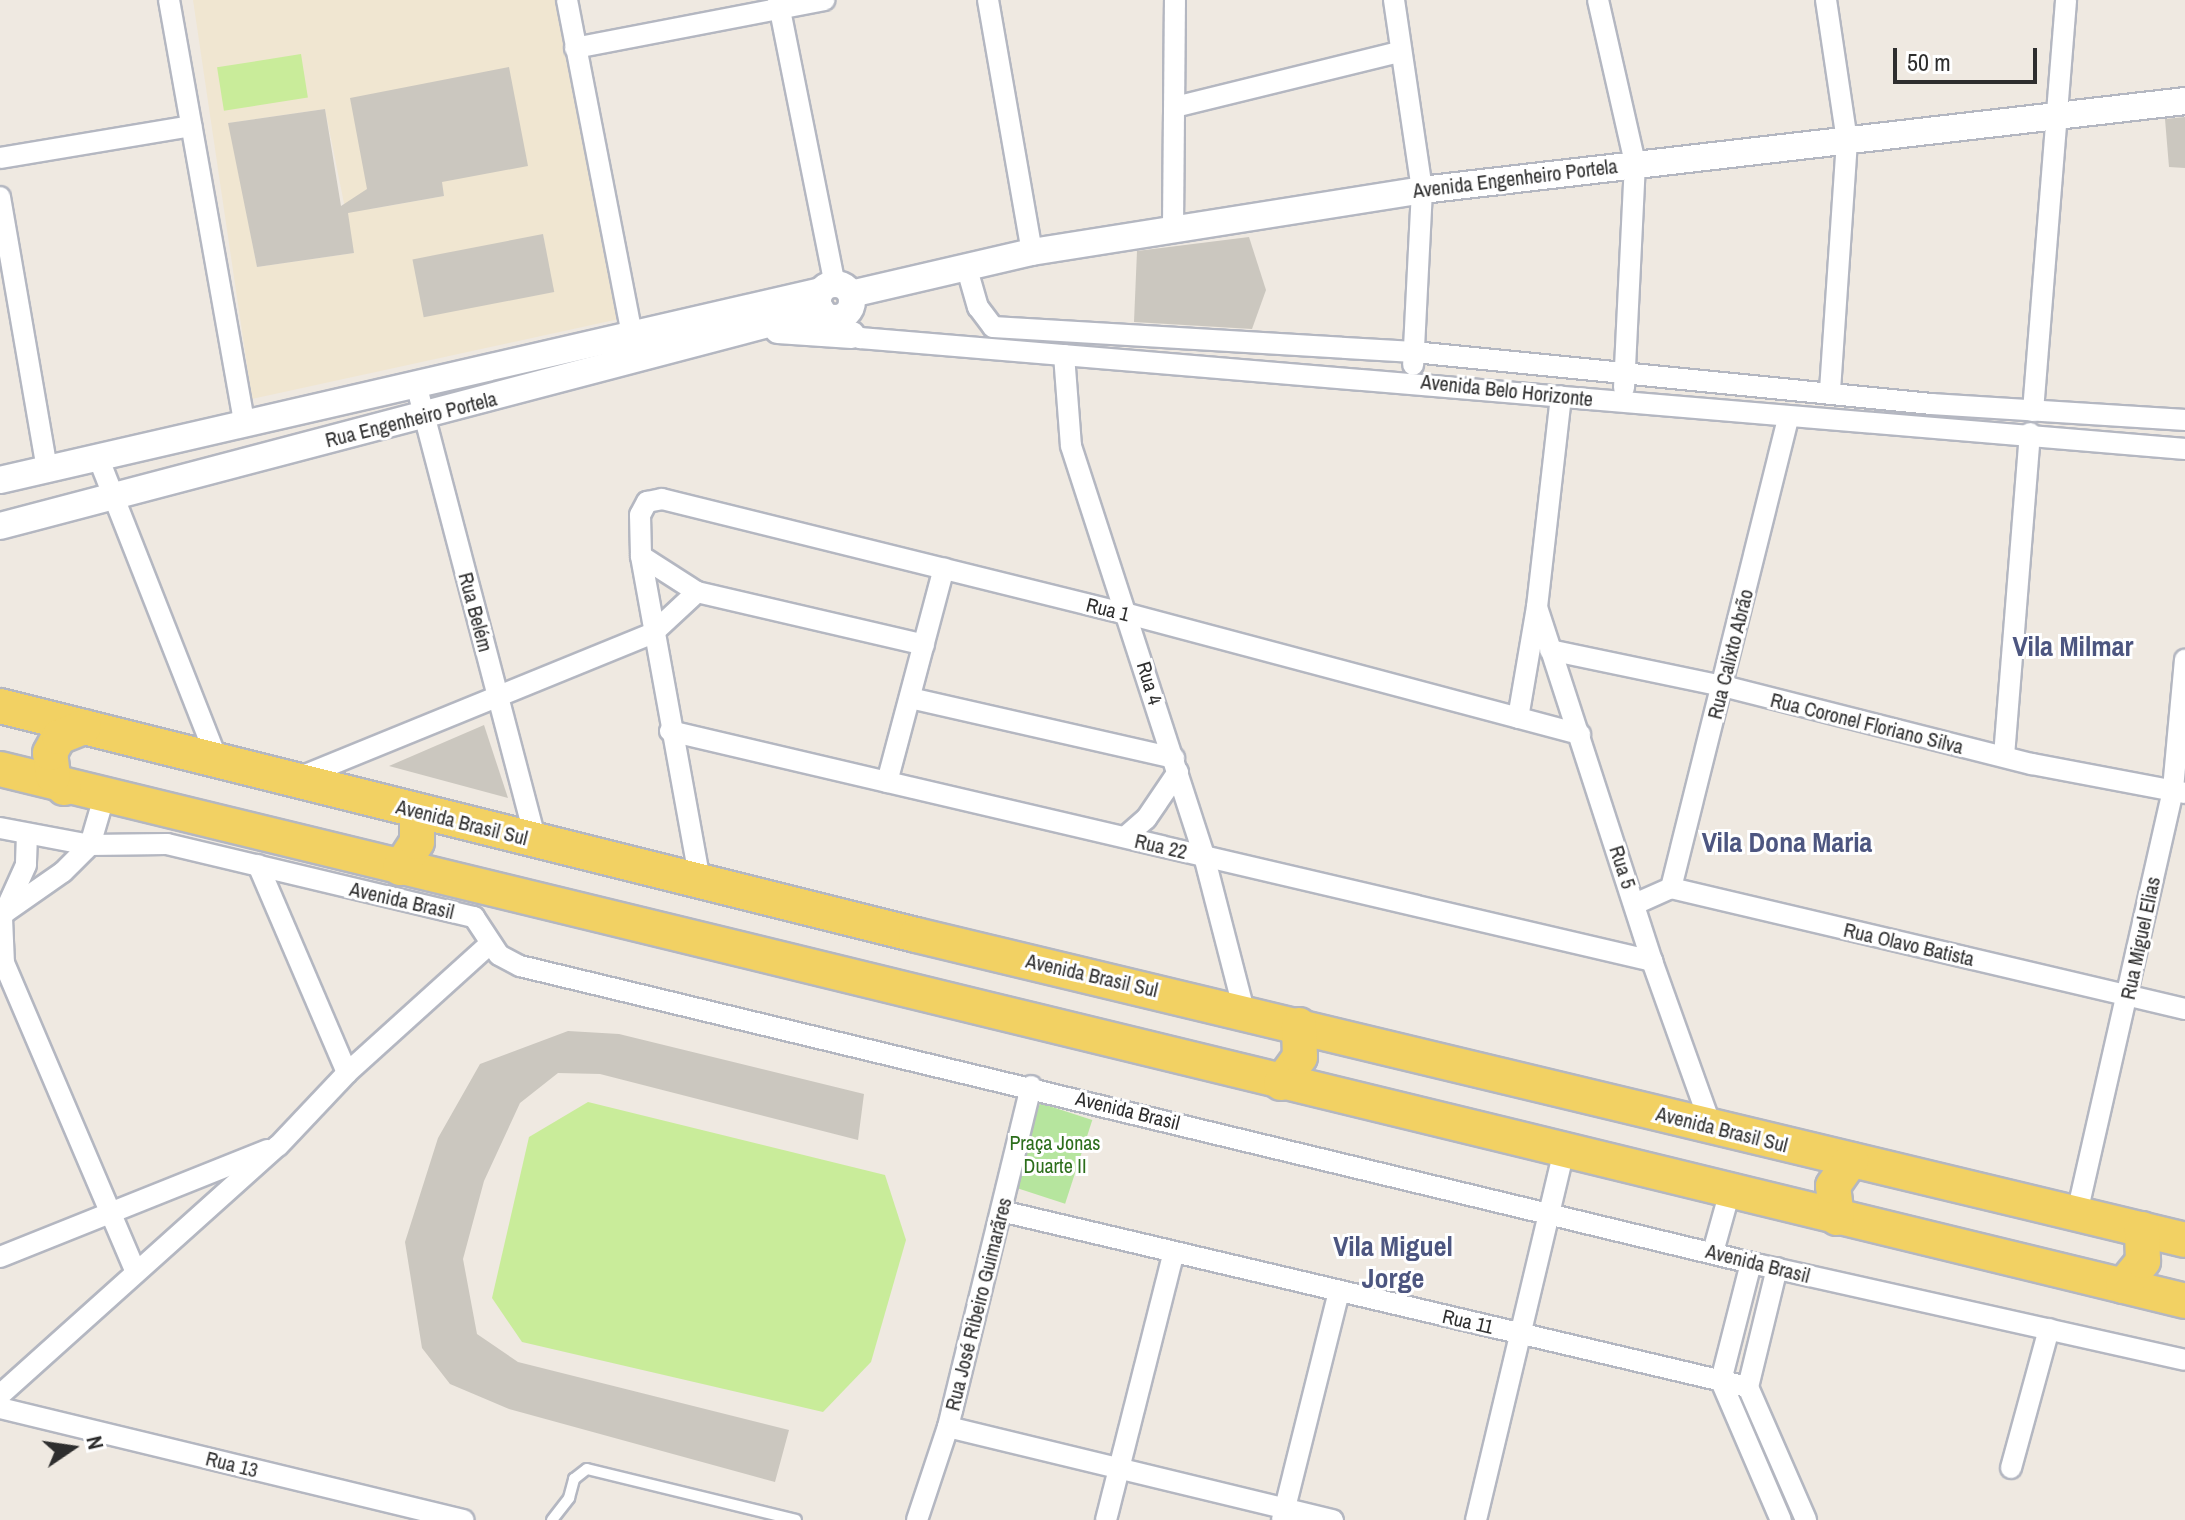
<!DOCTYPE html>
<meta charset="utf-8">
<style>
body{margin:0}
#map{position:relative;width:2185px;height:1520px;overflow:hidden;background:#efe9e1;font-family:"Archivo Narrow",sans-serif}
div>[style]{position:absolute}
.education>*{inset:0;background:#f0e6d1}
.green>*{inset:0;background:#b6e59e;transform-origin:0 0}
.pitch>*{inset:0;background:#c9ec9a;transform-origin:0 0}
.building>*{inset:0;background:#cbc7bf;transform-origin:0 0}
.roads{filter:drop-shadow(2px 0 #b4b7c1) drop-shadow(-2px 0 #b4b7c1) drop-shadow(0 2px #b4b7c1) drop-shadow(0 -2px #b4b7c1)}
.service>*{height:10px;margin:-5px;padding:0 5px;transform-origin:5px;border-radius:5px;background:#fff}
.minor>*{height:20px;margin:-10px;padding:0 10px;transform-origin:10px;border-radius:10px;background:#fff}
.tertiary>*{height:26px;margin:-13px;padding:0 13px;transform-origin:13px;border-radius:13px;background:#fff}
.tertiary>.ring{margin:-13px;padding:0;box-sizing:content-box;background:none;border:26px solid #fff;border-radius:50%}
.primary>*{height:34px;margin:-17px;padding:0 17px;transform-origin:17px;border-radius:17px;background:#f2d163}
span{translate:-50% -50%;white-space:nowrap;text-align:center;line-height:1.15;-webkit-text-stroke:6px #fff;paint-order:stroke}
.street-label{font-size:20px;color:#2e2e2e}
.park-label{font-size:20px;color:#2c6e1b}
.district-label{font-size:28px;color:#4d5680;font-weight:700}
.north{position:absolute;left:32px;top:1408px;width:80px;height:80px;-webkit-text-stroke:6px #fff;paint-order:stroke;rotate:77deg;font-size:22px;font-weight:700;line-height:32px;text-align:center;color:#2e2e2e}
.north::after{content:'';display:block;margin:auto;width:28px;height:36px;background:#2e2e2e;clip-path:polygon(50% 0,100% 100%,50% 72%,0 100%)}
.scale{position:absolute;left:1893px;top:48px;width:144px;height:36px;box-sizing:border-box;border:4px solid #2e2e2e;border-top:0;padding-left:10px;font-size:24px;line-height:28px;white-space:nowrap;color:#2e2e2e;-webkit-text-stroke:6px #fff;paint-order:stroke}
</style>
<div id="map">
<div class="education">
<div style="clip-path:polygon(evenodd,193px 0,555px 0,619px 319px,252px 399px,193px 0,424px 85px,444px 196px,371px 209px,424px 85px,193px 0,325px 109px,354px 253px,257px 267px,229px 123px,325px 109px,193px 0,543px 234px,553px 292px,423px 316px,543px 234px)"></div>
</div>
<div class="green">
<div style="left:1040px;top:1103px;width:55px;height:88px;rotate:18deg"></div>
</div>
<div class="pitch">
<div style="left:301px;top:54px;width:44px;height:85px;rotate:81deg"></div>
<div style="clip-path:polygon(588px 1102px,885px 1175px,906px 1240px,871px 1362px,823px 1412px,522px 1342px,492px 1298px,529px 1137px)"></div>
</div>
<div class="building">
<div style="clip-path:polygon(509px 67px,528px 166px,442px 182px,444px 196px,348px 213px,354px 253px,257px 267px,228px 123px,325px 109px,341px 206px,367px 189px,350px 98px)"></div>
<div style="clip-path:polygon(2185px 117px,2185px 168px,2169px 167px,2165px 119px)"></div>
<div style="left:543px;top:234px;width:59px;height:133px;rotate:79deg"></div>
<div style="clip-path:polygon(1249px 237px,1266px 290px,1252px 329px,1134px 322px,1137px 251px)"></div>
<div style="clip-path:polygon(484px 725px,508px 798px,389px 766px)"></div>
<div style="clip-path:polygon(568px 1031px,619px 1034px,864px 1094px,858px 1140px,600px 1074px,558px 1073px,520px 1103px,484px 1181px,463px 1259px,477px 1334px,518px 1362px,789px 1430px,775px 1482px,509px 1409px,450px 1384px,422px 1348px,405px 1242px,438px 1138px,480px 1064px)"></div>
</div>
<div class="roads">
<div class="service">
<div style="left:552px;top:1520px;width:28px;rotate:-52deg"></div>
<div style="left:569px;top:1498px;width:20px;rotate:-75deg"></div>
<div style="left:574px;top:1479px;width:16px;rotate:-38deg"></div>
<div style="left:587px;top:1469px;width:215px;rotate:13.7deg"></div>
</div>
<div class="minor">
<div style="left:169px;top:0;width:430px;rotate:79.9deg"></div>
<div style="left:567px;top:0;width:340px;rotate:79deg"></div>
<div style="left:778px;top:0;width:290px;rotate:78.7deg"></div>
<div style="left:988px;top:0;width:256px;rotate:80.1deg"></div>
<div style="left:1394px;top:0;width:192px;rotate:81.6deg"></div>
<div style="left:1422px;top:190px;width:175px;rotate:92.9deg"></div>
<div style="left:1598px;top:0;width:167px;rotate:77.2deg"></div>
<div style="left:1635px;top:163px;width:225px;rotate:92.8deg"></div>
<div style="left:1826px;top:0;width:143px;rotate:81.5deg"></div>
<div style="left:1847px;top:141px;width:253px;rotate:93.9deg"></div>
<div style="left:575px;top:48px;width:254px;rotate:-10.9deg"></div>
<div style="left:1175px;top:107px;width:231px;rotate:-13.8deg"></div>
<div style="left:0;top:158px;width:194px;rotate:-9.5deg"></div>
<div style="left:0;top:197px;width:276px;rotate:80.2deg"></div>
<div style="left:1173px;top:226px;width:226px;rotate:-89.5deg"></div>
<div style="left:967px;top:269px;width:40px;rotate:74deg"></div>
<div style="left:978px;top:307px;width:25px;rotate:53deg"></div>
<div style="left:993px;top:327px;width:422px;rotate:3.4deg"></div>
<div style="left:1414px;top:352px;width:520px;rotate:5.74deg"></div>
<div style="left:1931px;top:404px;width:255px;rotate:3.6deg"></div>
<div style="left:839px;top:317px;width:15px;rotate:67deg"></div>
<div style="left:845px;top:331px;width:17px;rotate:25deg"></div>
<div style="left:860px;top:338px;width:1330px;rotate:4.79deg"></div>
<div style="left:1064px;top:355px;width:91px;rotate:85.6deg"></div>
<div style="left:1071px;top:446px;width:431px;rotate:72deg"></div>
<div style="left:1204px;top:856px;width:160px;rotate:75.5deg"></div>
<div style="left:416px;top:384px;width:472px;rotate:75.3deg"></div>
<div style="left:2033px;top:411px;width:412px;rotate:-85.4deg"></div>
<div style="left:98px;top:457px;width:327px;rotate:68.5deg"></div>
<div style="left:641px;top:556px;width:67px;rotate:32.7deg"></div>
<div style="left:697px;top:592px;width:233px;rotate:13.1deg"></div>
<div style="left:1537px;top:607px;width:372px;rotate:72deg"></div>
<div style="left:1652px;top:961px;width:175px;rotate:70.3deg"></div>
<div style="left:1550px;top:650px;width:177px;rotate:11.8deg"></div>
<div style="left:1723px;top:686px;width:319px;rotate:14.2deg"></div>
<div style="left:2032px;top:764px;width:156px;rotate:10.7deg"></div>
<div style="left:910px;top:698px;width:271px;rotate:12.8deg"></div>
<div style="left:1518px;top:718px;width:113px;rotate:-80.3deg"></div>
<div style="left:1537px;top:607px;width:212px;rotate:-83.5deg"></div>
<div style="left:670px;top:731px;width:1009px;rotate:13.18deg"></div>
<div style="left:2004px;top:756px;width:324px;rotate:-85.4deg"></div>
<div style="left:298px;top:778px;width:383px;rotate:-22.2deg"></div>
<div style="left:653px;top:633px;width:60px;rotate:-43deg"></div>
<div style="left:887px;top:782px;width:221px;rotate:-75.1deg"></div>
<div style="left:0;top:828px;width:92px;rotate:10.7deg"></div>
<div style="left:90px;top:845px;width:77px;rotate:-0.7deg"></div>
<div style="left:167px;top:844px;width:316px;rotate:13.4deg"></div>
<div style="left:474px;top:917px;width:45px;rotate:56.7deg"></div>
<div style="left:499px;top:955px;width:24px;rotate:28deg"></div>
<div style="left:520px;top:966px;width:1276px;rotate:13.56deg"></div>
<div style="left:1760px;top:1265px;width:435px;rotate:12.6deg"></div>
<div style="left:27px;top:834px;width:31px;rotate:92deg"></div>
<div style="left:26px;top:865px;width:58px;rotate:114.4deg"></div>
<div style="left:2px;top:918px;width:45px;rotate:87.5deg"></div>
<div style="left:4px;top:963px;width:336px;rotate:66.9deg"></div>
<div style="left:1125px;top:837px;width:28px;rotate:-41deg"></div>
<div style="left:1146px;top:819px;width:57px;rotate:-55.8deg"></div>
<div style="left:258px;top:865px;width:226px;rotate:66.8deg"></div>
<div style="left:700px;top:881px;width:330px;rotate:-100.3deg"></div>
<div style="left:641px;top:556px;width:41px;rotate:-91.4deg"></div>
<div style="left:640px;top:515px;width:15px;rotate:-62deg"></div>
<div style="left:647px;top:502px;width:15px;rotate:-11deg"></div>
<div style="left:662px;top:499px;width:480px;rotate:13.9deg"></div>
<div style="left:1128px;top:614px;width:468px;rotate:14.9deg"></div>
<div style="left:1671px;top:888px;width:483px;rotate:-76deg"></div>
<div style="left:1635px;top:904px;width:39px;rotate:-24deg"></div>
<div style="left:1671px;top:888px;width:528px;rotate:13.25deg"></div>
<div style="left:7px;top:911px;width:68px;rotate:-34.9deg"></div>
<div style="left:63px;top:872px;width:38px;rotate:-45deg"></div>
<div style="left:90px;top:845px;width:50px;rotate:-73.7deg"></div>
<div style="left:1001px;top:1211px;width:767px;rotate:13.26deg"></div>
<div style="left:2077px;top:1213px;width:435px;rotate:-77.2deg"></div>
<div style="left:2173px;top:789px;width:130px;rotate:-84.7deg"></div>
<div style="left:1713px;top:1252px;width:63px;rotate:-74.4deg"></div>
<div style="left:0;top:1257px;width:288px;rotate:-21.8deg"></div>
<div style="left:1751px;top:1263px;width:122px;rotate:104.3deg"></div>
<div style="left:1721px;top:1381px;width:151px;rotate:66.7deg"></div>
<div style="left:1777px;top:1268px;width:122px;rotate:103.7deg"></div>
<div style="left:1748px;top:1387px;width:145px;rotate:66.4deg"></div>
<div style="left:0;top:1395px;width:373px;rotate:-41.9deg"></div>
<div style="left:278px;top:1146px;width:100px;rotate:-46.6deg"></div>
<div style="left:347px;top:1073px;width:193px;rotate:-42.1deg"></div>
<div style="left:0;top:1408px;width:477px;rotate:13.6deg"></div>
<div style="left:948px;top:1427px;width:396px;rotate:13.6deg"></div>
<div style="left:2011px;top:1468px;width:144px;rotate:-74.7deg"></div>
<div style="left:917px;top:1520px;width:98px;rotate:-71.6deg"></div>
<div style="left:948px;top:1427px;width:351px;rotate:-76.3deg"></div>
<div style="left:1106px;top:1520px;width:276px;rotate:-75.8deg"></div>
<div style="left:1282px;top:1520px;width:236px;rotate:-76deg"></div>
<div style="left:1476px;top:1520px;width:378px;rotate:-76.6deg"></div>
</div>
<div class="tertiary">
<div class="ring" style="left:818px;top:284px;width:8px;height:8px"></div>
<div style="left:851px;top:294px;width:186px;rotate:-13.1deg"></div>
<div style="left:1032px;top:252px;width:395px;rotate:-9deg"></div>
<div style="left:1422px;top:190px;width:768px;rotate:-6.65deg"></div>
<div style="left:778px;top:330px;width:74px;rotate:3.9deg"></div>
<div style="left:0;top:480px;width:842px;rotate:-12.96deg"></div>
<div style="left:0;top:526px;width:849px;rotate:-14.74deg"></div>
</div>
<div class="primary">
<div style="left:0;top:706px;width:944px;rotate:14.04deg"></div>
<div style="left:916px;top:935px;width:1305px;rotate:13.51deg"></div>
<div style="left:0;top:769px;width:2249px;rotate:13.68deg"></div>
<div style="left:64px;top:788px;width:16px;rotate:-133deg"></div>
<div style="left:53px;top:776px;width:23px;rotate:-97deg"></div>
<div style="left:50px;top:753px;width:18px;rotate:-61deg"></div>
<div style="left:59px;top:737px;width:27px;rotate:-22deg"></div>
<div style="left:400px;top:868px;width:31px;rotate:-57deg"></div>
<div style="left:417px;top:842px;width:30px;rotate:-90deg"></div>
<div style="left:1281px;top:1083px;width:32px;rotate:-54deg"></div>
<div style="left:1300px;top:1057px;width:32px;rotate:-92deg"></div>
<div style="left:1837px;top:1218px;width:32px;rotate:-97deg"></div>
<div style="left:1833px;top:1186px;width:32px;rotate:-55deg"></div>
<div style="left:2123px;top:1286px;width:32px;rotate:-51deg"></div>
<div style="left:2143px;top:1261px;width:32px;rotate:-92deg"></div>
</div>
</div>
<div class="street-label">
<span style="left:1515px;top:178px;rotate:-7deg">Avenida Engenheiro Portela</span>
<span style="left:1507px;top:390px;rotate:6deg">Avenida Belo Horizonte</span>
<span style="left:411px;top:419px;rotate:-14deg">Rua Engenheiro Portela</span>
<span style="left:1108px;top:609px;rotate:14deg">Rua 1</span>
<span style="left:476px;top:612px;rotate:75deg">Rua Belém</span>
<span style="left:1730px;top:654px;rotate:-76deg">Rua Calixto Abrão</span>
<span style="left:1150px;top:683px;rotate:73deg">Rua 4</span>
<span style="left:1867px;top:723px;rotate:14deg">Rua Coronel Floriano Silva</span>
<span style="left:462px;top:822px;rotate:14deg">Avenida Brasil Sul</span>
<span style="left:1161px;top:846px;rotate:13deg">Rua 22</span>
<span style="left:1623px;top:867px;rotate:72deg">Rua 5</span>
<span style="left:402px;top:900px;rotate:13deg">Avenida Brasil</span>
<span style="left:2140px;top:938px;rotate:-78deg">Rua Miguel Elias</span>
<span style="left:1909px;top:944px;rotate:13deg">Rua Olavo Batista</span>
<span style="left:1092px;top:975px;rotate:13deg">Avenida Brasil Sul</span>
<span style="left:1128px;top:1110px;rotate:14deg">Avenida Brasil</span>
<span style="left:1722px;top:1129px;rotate:14deg">Avenida Brasil Sul</span>
<span style="left:1758px;top:1263px;rotate:14deg">Avenida Brasil</span>
<span style="left:978px;top:1304px;rotate:-76deg">Rua José Ribeiro Guimarãres</span>
<span style="left:1468px;top:1321px;rotate:13deg">Rua 11</span>
<span style="left:232px;top:1464px;rotate:14deg">Rua 13</span>
</div>
<div class="park-label">
<span style="left:1055px;top:1154px">Praça Jonas<br>Duarte II</span>
</div>
<div class="district-label">
<span style="left:2073px;top:646px">Vila Milmar</span>
<span style="left:1787px;top:842px">Vila Dona Maria</span>
<span style="left:1393px;top:1262px">Vila Miguel<br>Jorge</span>
</div>
<div class="north">N</div>
<div class="scale">50 m</div>
</div>
